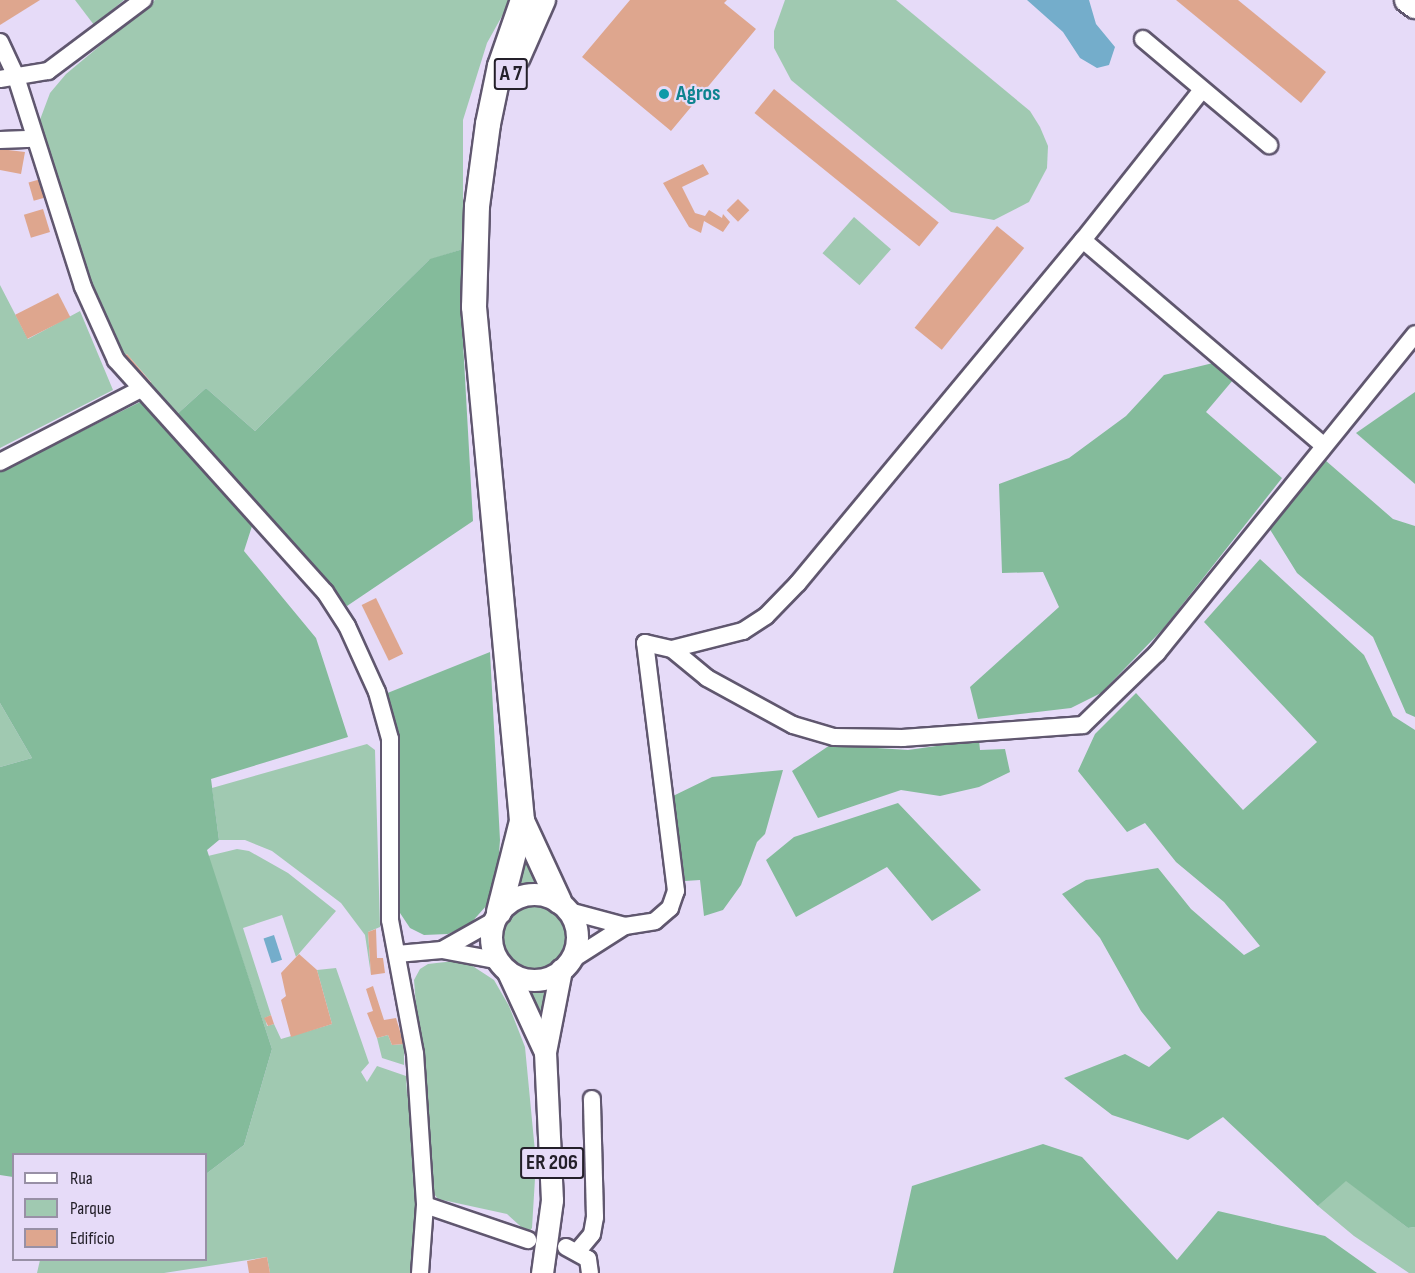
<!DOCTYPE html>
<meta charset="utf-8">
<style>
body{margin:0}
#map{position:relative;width:1415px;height:1273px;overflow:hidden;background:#e6dbf8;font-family:"Sofia Sans Condensed",sans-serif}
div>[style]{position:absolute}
.green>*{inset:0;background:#a0c9b1;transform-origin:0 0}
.round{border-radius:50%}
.forest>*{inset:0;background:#84bb9b}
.water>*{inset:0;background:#74adcb;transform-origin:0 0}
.building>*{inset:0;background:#dea68e;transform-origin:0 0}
.roads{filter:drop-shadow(2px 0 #60576f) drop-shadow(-2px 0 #60576f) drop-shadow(0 2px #60576f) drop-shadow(0 -2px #60576f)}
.minor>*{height:16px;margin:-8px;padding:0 8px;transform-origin:8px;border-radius:8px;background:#fff}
.major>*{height:21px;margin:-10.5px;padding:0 10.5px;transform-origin:10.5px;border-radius:10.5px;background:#fff}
.major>.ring{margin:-10.5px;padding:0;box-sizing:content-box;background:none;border:21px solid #fff;border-radius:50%}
.highway>*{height:24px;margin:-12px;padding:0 12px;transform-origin:12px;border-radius:12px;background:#fff}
.dots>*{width:16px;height:16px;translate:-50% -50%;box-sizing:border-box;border:3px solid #e6dbf8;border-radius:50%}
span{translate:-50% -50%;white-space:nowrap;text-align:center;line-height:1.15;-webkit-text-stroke:4.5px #e6dbf8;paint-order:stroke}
.shield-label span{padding:2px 4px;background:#e6dbf8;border:2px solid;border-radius:4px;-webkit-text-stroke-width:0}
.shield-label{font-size:21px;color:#24202a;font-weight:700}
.culture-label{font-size:22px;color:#0d838f;font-weight:700}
.left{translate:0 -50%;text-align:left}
.legend{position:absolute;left:12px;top:1153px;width:195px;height:108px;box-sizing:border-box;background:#e6dbf8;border:2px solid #9890a6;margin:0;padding:8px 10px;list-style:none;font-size:18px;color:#24202a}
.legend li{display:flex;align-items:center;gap:12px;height:30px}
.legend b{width:30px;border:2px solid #9890a6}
</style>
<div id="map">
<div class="green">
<div style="clip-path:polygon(75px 0,124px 0,94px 25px)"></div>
<div style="clip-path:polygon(155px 0,511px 0,487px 43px,463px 120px,463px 249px,429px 260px,255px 431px,206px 388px,175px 416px,143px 389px,151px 382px,127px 354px,119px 359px,46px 160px,38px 125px,50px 93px,66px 74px)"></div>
<div style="clip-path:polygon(785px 0,896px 0,1030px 111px,1040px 127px,1048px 146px,1047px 168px,1029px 202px,994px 220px,951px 212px,791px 80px,774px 48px,774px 31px)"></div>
<div style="left:854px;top:217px;width:49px;height:48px;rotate:41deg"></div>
<div style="clip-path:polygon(0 285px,28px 339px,80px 311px,113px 390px,0 448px)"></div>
<div style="clip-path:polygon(0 703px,32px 758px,0 767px)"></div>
<div style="clip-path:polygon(367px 744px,375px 750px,380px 927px,368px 932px,371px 975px,365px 935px,341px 903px,272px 851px,245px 840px,219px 840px,212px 788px)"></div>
<div style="clip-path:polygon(519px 839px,542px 885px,513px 887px)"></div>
<div style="clip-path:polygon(237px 849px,249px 851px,288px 873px,336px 911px,296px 957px,282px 915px,243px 928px,271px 1015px,265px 1018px,267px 1026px,274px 1024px,281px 1039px,332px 1024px,317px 970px,336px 968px,369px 1063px,361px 1072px,367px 1082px,377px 1066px,406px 1076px,407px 1094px,411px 1098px,416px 1202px,411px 1273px,270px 1273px,267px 1257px,164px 1273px,37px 1273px,40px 1260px,206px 1260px,206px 1174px,244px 1145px,272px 1049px,208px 856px)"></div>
<div class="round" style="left:501px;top:902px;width:68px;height:68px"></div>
<div style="clip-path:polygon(454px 961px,471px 965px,494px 980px,509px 1006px,525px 1047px,536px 1162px,532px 1228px,528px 1233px,507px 1214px,438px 1199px,430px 1189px,414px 980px,420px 969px,428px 964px)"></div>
<div style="clip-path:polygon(553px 987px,544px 1029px,524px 991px)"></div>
<div style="clip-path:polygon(388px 1035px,392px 1045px,404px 1044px,404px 1065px,382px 1058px,377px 1038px)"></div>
<div style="clip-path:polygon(1346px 1180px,1408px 1228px,1415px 1227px,1415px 1273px,1409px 1273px,1354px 1236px,1318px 1206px)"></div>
</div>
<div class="forest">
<div style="clip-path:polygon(463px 249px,462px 324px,473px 521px,347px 606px,175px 416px,206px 388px,255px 431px,430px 259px)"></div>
<div style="clip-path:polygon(1213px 363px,1233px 380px,1206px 412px,1282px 478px,1163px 629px,1101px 693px,1071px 708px,978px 719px,970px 687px,1059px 607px,1043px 572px,1002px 573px,999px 484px,1069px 458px,1126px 416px,1164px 375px)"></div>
<div style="clip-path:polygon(1415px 392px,1415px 484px,1356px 433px)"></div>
<div style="clip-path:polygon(140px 402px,253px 523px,244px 551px,316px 638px,348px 737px,211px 779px,219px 840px,207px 850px,272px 1049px,244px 1145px,206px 1174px,206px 1154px,14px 1154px,13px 1177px,0 1175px,0 767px,32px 758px,0 703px,0 472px)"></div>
<div style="clip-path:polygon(1325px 460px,1393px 519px,1415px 526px,1415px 717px,1406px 713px,1373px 637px,1297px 573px,1269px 528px)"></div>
<div style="clip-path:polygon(1260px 559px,1364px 655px,1393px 716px,1415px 730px,1415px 1227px,1408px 1228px,1346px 1181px,1318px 1206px,1223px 1117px,1188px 1140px,1112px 1115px,1064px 1078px,1125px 1054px,1149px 1067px,1171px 1048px,1141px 1011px,1100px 938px,1062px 894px,1086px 880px,1158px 868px,1191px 909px,1244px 955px,1260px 946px,1224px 902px,1176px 862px,1145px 823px,1127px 832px,1078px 771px,1095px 734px,1136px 693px,1243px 810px,1317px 742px,1204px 622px)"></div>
<div style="clip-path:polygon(490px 652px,500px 840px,497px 880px,487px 905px,470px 924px,448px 934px,424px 935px,410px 928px,400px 913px,396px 886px,397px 731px,385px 694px)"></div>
<div style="clip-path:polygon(979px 740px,980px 750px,1005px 749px,1010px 772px,979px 787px,940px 796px,901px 790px,818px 818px,792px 771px,830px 745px,908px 750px)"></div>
<div style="clip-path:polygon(783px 770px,765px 834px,757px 842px,741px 885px,723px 910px,704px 916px,700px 880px,685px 881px,673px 796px,712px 777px)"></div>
<div style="clip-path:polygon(898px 803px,981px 890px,932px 921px,887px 867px,796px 917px,766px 860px,794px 837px)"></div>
<div style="clip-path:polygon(1043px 1144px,1082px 1157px,1177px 1260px,1218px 1211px,1325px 1236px,1377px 1273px,893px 1273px,912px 1186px)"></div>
</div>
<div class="water">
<div style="clip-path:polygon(1027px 0,1089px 0,1096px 24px,1115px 47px,1109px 65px,1097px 68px,1080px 58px,1063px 32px)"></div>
<div style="left:274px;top:935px;width:26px;height:11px;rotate:72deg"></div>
</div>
<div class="building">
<div style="clip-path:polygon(0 0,40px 0,0 25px)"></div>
<div style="clip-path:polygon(630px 0,727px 0,724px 3px,756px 29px,671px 131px,582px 57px)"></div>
<div style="clip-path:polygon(1176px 0,1238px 0,1326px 72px,1301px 103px)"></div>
<div style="left:774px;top:89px;width:212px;height:31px;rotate:39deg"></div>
<div style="clip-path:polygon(0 149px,25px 152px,21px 174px,0 170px)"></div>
<div style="clip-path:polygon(703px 164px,709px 174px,682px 187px,695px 213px,705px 216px,709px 210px,722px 218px,723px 214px,730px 222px,723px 232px,704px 221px,701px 233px,689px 227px,663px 183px)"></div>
<div style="left:41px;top:179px;width:19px;height:13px;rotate:74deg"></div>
<div style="left:738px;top:199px;width:16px;height:16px;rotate:45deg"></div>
<div style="left:43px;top:209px;width:24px;height:20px;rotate:73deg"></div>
<div style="left:997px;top:226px;width:35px;height:131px;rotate:39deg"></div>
<div style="left:58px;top:293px;width:27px;height:48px;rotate:63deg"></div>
<div style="left:127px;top:354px;width:38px;height:9px;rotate:50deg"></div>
<div style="left:376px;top:598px;width:62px;height:16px;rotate:64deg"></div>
<div style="clip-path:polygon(376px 929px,377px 958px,383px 958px,385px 973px,371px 975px,368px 932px)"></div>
<div style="clip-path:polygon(299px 954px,317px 970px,332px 1024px,291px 1037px,281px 1000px,286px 996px,281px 973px)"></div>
<div style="clip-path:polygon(373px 986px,384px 1020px,396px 1018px,404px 1044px,392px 1045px,388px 1035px,377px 1038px,367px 1013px,373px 1011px,366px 989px)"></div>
<div style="clip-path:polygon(271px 1015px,274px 1024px,268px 1026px,264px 1018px)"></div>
<div style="clip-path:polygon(267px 1257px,270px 1273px,249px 1273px,247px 1261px)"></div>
</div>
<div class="roads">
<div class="minor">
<div style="left:1143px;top:39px;width:165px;rotate:40.1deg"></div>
<div style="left:0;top:42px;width:38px;rotate:65deg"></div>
<div style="left:16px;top:77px;width:220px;rotate:72.3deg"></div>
<div style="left:83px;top:287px;width:80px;rotate:65.7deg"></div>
<div style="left:116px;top:360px;width:312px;rotate:48deg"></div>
<div style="left:325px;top:592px;width:40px;rotate:57.1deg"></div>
<div style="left:347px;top:626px;width:72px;rotate:65.6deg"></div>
<div style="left:377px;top:692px;width:49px;rotate:74.5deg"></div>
<div style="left:390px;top:739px;width:181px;rotate:90deg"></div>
<div style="left:390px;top:920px;width:135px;rotate:79.4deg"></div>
<div style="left:415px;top:1053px;width:152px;rotate:86.2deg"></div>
<div style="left:425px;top:1205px;width:68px;rotate:94.2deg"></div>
<div style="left:0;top:79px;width:49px;rotate:-9.5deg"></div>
<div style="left:48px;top:71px;width:119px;rotate:-36.8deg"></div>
<div style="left:0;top:140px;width:33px;rotate:-2deg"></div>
<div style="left:1083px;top:240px;width:317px;rotate:40.5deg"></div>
<div style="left:0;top:462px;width:157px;rotate:-27.4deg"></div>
<div style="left:672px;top:649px;width:45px;rotate:39.6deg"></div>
<div style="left:707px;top:678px;width:98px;rotate:28.7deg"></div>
<div style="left:793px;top:725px;width:43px;rotate:16.3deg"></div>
<div style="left:834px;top:737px;width:69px;rotate:0.8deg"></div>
<div style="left:903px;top:738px;width:180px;rotate:-4.1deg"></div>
<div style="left:1083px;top:725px;width:103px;rotate:-44.2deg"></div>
<div style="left:1157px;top:653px;width:410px;rotate:-51deg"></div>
<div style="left:569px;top:911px;width:58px;rotate:15deg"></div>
<div style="left:442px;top:950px;width:61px;rotate:-29.5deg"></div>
<div style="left:397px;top:954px;width:45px;rotate:-5.1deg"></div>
<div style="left:442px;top:950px;width:59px;rotate:10.7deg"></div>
<div style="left:570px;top:961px;width:65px;rotate:-32.5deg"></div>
<div style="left:625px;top:926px;width:30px;rotate:-9deg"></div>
<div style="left:655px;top:921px;width:20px;rotate:-41deg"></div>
<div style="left:670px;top:908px;width:18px;rotate:-71deg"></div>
<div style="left:676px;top:891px;width:250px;rotate:-97.1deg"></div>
<div style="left:645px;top:643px;width:28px;rotate:13deg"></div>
<div style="left:672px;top:649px;width:73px;rotate:-14.2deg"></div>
<div style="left:743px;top:631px;width:27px;rotate:-33deg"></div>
<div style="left:766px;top:616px;width:46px;rotate:-45.9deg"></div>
<div style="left:798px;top:583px;width:446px;rotate:-50.3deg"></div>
<div style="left:1083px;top:240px;width:191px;rotate:-51.6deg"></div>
<div style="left:425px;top:1205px;width:109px;rotate:18.8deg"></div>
<div style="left:566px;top:1247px;width:25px;rotate:29deg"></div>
<div style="left:588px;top:1259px;width:14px;rotate:82deg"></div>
<div style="left:577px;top:1252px;width:23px;rotate:-50deg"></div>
<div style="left:592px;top:1234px;width:17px;rotate:-80deg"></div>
<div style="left:595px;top:1217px;width:118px;rotate:-91.5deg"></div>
</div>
<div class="major">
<div class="ring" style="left:491px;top:894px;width:65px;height:65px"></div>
<div style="left:508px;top:972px;width:88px;rotate:65.2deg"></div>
<div style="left:545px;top:1052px;width:148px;rotate:87.3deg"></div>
<div style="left:552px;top:1200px;width:74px;rotate:97.8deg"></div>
<div style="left:545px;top:1052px;width:84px;rotate:-79deg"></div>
</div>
<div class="highway">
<div style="left:523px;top:0;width:70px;rotate:109.2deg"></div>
<div style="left:500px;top:66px;width:59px;rotate:101.7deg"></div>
<div style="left:488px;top:124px;width:83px;rotate:97.6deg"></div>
<div style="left:477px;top:206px;width:101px;rotate:91.7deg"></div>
<div style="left:474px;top:307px;width:516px;rotate:84.66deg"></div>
<div style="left:522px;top:821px;width:88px;rotate:65.2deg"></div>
<div style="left:1407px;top:0;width:10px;rotate:37deg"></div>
<div style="left:518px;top:57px;width:62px;rotate:-66.3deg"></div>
<div style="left:499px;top:912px;width:94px;rotate:-75.8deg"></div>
</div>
</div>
<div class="dots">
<div style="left:664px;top:94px;background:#0f9aa8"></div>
</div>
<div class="shield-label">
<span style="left:511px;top:74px">A 7</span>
<span style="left:552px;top:1163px">ER 206</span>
</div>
<div class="culture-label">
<span class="left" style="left:676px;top:94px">Agros</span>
</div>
<ul class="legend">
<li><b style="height:8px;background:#fff"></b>Rua</li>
<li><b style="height:16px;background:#a0c9b1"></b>Parque</li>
<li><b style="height:16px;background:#dea68e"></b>Edifício</li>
</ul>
</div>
